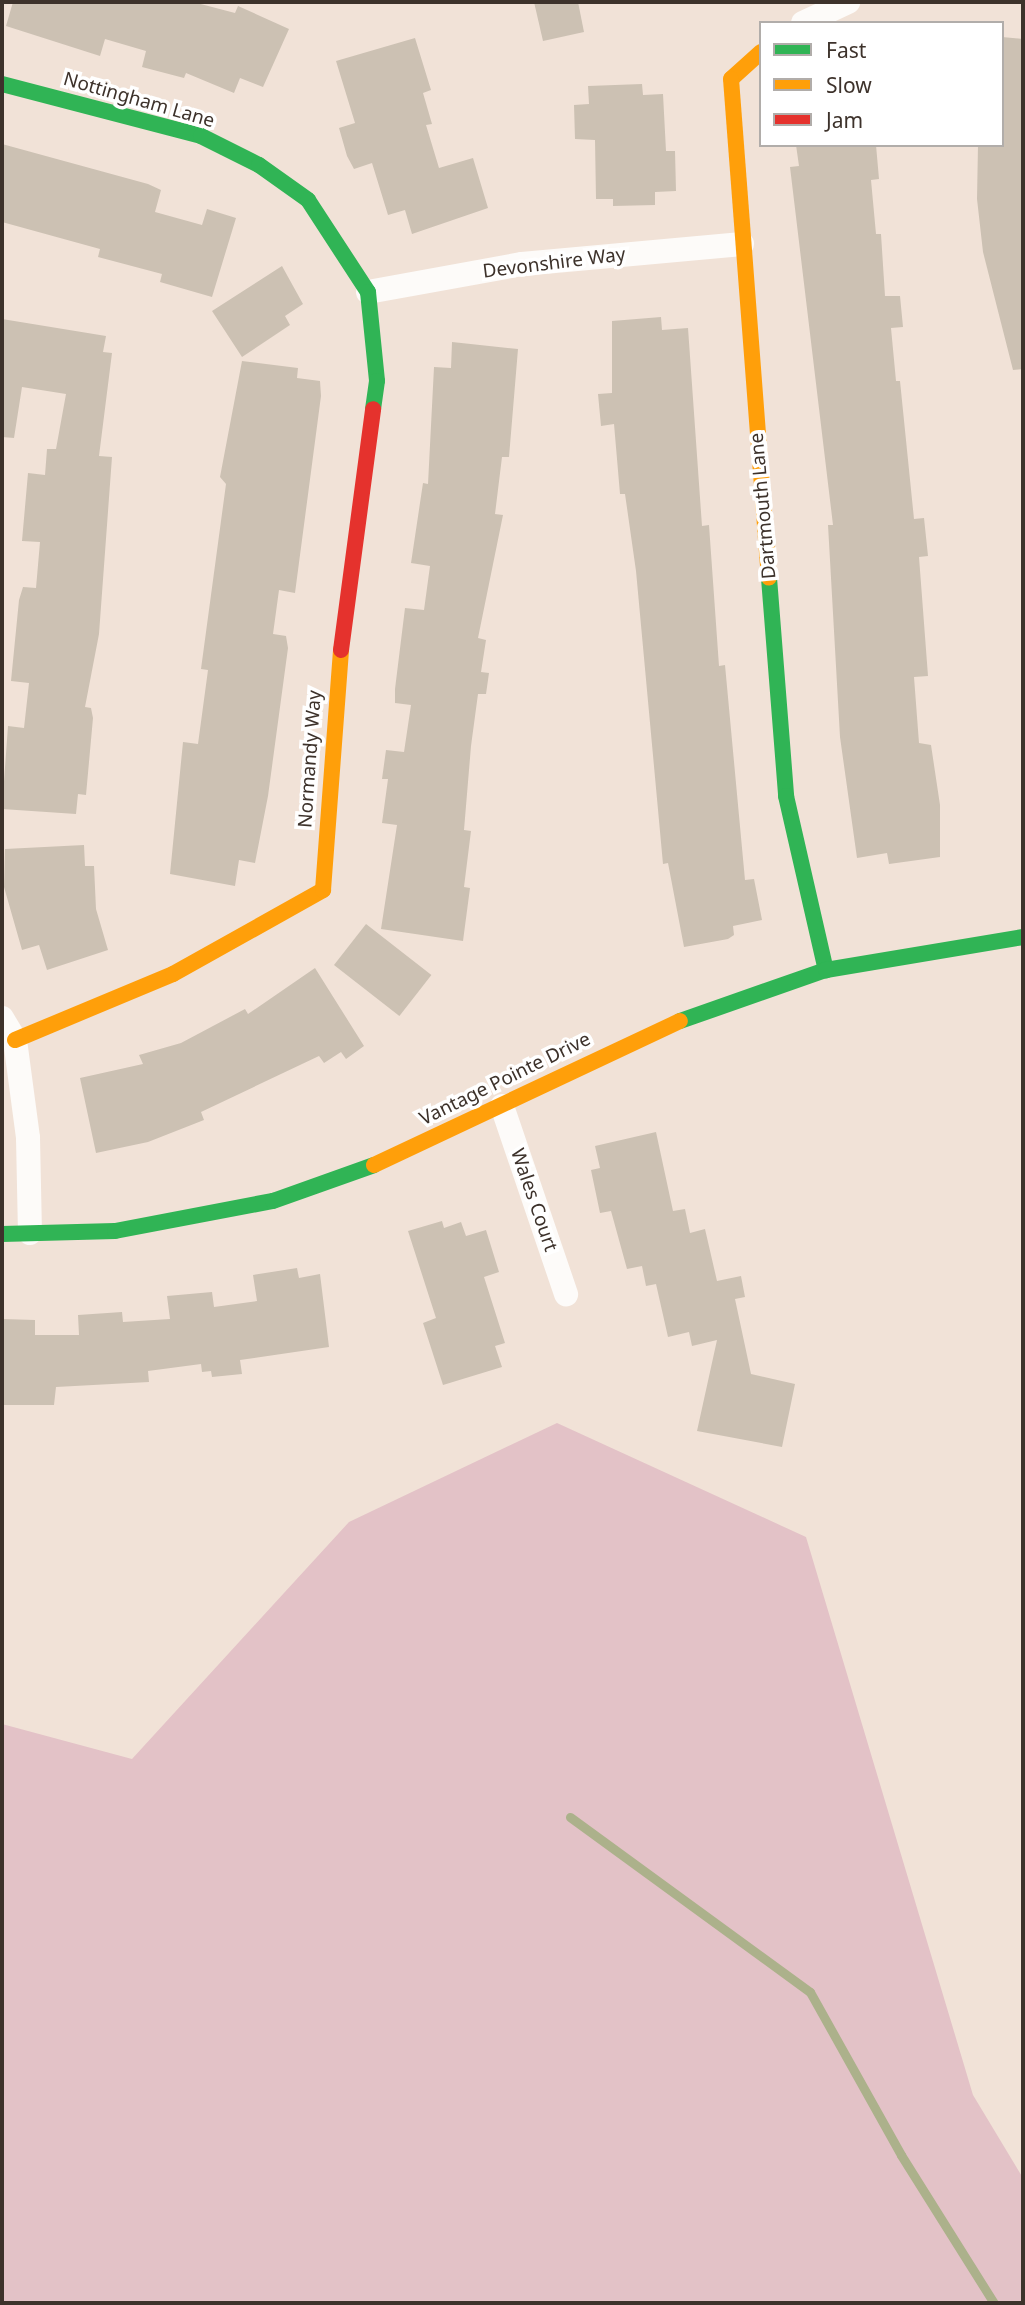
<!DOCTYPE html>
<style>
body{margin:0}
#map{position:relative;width:1025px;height:2305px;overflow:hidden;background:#f1e2d7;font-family:"Noto Sans",sans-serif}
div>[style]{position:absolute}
.green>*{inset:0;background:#e3c2c7}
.stream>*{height:9px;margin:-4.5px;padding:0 4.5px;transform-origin:4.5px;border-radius:4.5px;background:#acb18b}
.building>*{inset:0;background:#ccc1b3;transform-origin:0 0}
.street>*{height:24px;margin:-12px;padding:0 12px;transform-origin:12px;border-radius:12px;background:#fdfbf9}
.fast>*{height:16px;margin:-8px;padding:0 8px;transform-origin:8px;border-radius:8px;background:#30b455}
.slow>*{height:16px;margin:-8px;padding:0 8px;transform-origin:8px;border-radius:8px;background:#ff9f0a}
.jam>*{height:16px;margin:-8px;padding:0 8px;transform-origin:8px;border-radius:8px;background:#e5322d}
span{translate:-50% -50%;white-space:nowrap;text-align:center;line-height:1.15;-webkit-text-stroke:7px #fff;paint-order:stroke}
.street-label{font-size:19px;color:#3d322b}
.frame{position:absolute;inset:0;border:4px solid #3d322b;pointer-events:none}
.legend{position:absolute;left:759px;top:21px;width:245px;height:126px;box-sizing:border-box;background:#fff;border:2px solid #b1adaa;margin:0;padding:9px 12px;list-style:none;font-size:21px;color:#3d322b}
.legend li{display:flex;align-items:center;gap:14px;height:35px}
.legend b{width:35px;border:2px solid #b1adaa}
</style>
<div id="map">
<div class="green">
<div style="clip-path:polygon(557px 1423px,806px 1537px,973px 2095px,1023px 2178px,1023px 2303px,2px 2303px,2px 1724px,132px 1759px,349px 1522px)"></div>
</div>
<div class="stream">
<div style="left:570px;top:1817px;width:297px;rotate:36.1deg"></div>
<div style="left:810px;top:1992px;width:187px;rotate:60.8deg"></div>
<div style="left:901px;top:2155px;width:175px;rotate:57.9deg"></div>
</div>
<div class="building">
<div style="clip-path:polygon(13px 2px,193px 2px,235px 13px,238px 6px,289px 29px,263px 87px,240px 78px,234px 93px,186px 73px,184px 78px,142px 67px,146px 51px,105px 39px,100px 56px,6px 26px)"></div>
<div style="clip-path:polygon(534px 2px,578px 2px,584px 32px,543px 41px)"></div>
<div style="clip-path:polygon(1002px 37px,1023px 39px,1023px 369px,1013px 370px,983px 252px,977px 199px,978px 145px,1002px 145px)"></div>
<div style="clip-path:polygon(415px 38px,431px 90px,423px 93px,432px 124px,426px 125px,439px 168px,473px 158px,488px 208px,412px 234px,405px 210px,388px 215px,372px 163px,354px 169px,347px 156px,339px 128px,355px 123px,336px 61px)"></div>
<div style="clip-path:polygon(642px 84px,643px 95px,663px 94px,666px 151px,675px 151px,676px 191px,655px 192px,655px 205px,613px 206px,613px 199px,596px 199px,595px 140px,575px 139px,574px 105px,589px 104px,588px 86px)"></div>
<div style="clip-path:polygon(2px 144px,148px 184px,161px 190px,155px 212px,202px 225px,207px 209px,236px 218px,212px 297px,160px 282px,162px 274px,98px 257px,100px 249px,2px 222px)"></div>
<div style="clip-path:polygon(796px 145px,876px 145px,879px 179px,871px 180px,876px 234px,881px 234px,885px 296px,900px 296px,903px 327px,891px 328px,896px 381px,900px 381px,914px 519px,924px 518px,928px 556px,919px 557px,928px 676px,914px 677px,919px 743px,931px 745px,940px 805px,940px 857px,889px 864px,887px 853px,857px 858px,840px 737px,828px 525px,833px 525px,790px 167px,799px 166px)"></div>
<div style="clip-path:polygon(282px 266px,303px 304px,285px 316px,290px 325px,242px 357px,212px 311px)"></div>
<div style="clip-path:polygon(661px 317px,662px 330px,688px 328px,702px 526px,709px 525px,719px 666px,725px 665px,745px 880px,754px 879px,762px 920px,733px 926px,734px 935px,728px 939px,684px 947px,668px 863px,663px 864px,636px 571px,625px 494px,620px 494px,614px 424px,601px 426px,598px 394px,612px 393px,612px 321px)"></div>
<div style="clip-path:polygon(2px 319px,106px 336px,103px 352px,112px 353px,99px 456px,112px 457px,99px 634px,85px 707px,91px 708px,93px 718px,86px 795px,78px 794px,76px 814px,2px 809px,8px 726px,24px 728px,29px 683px,11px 681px,19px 600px,23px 587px,36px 588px,40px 542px,22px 541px,28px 473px,45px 475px,47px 449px,56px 449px,66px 394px,22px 387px,14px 438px,2px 437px)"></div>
<div style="clip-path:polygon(452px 342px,518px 349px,509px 457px,502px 457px,495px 514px,503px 515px,478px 638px,486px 640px,481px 672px,489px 673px,486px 694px,478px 694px,471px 746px,464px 830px,471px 831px,464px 887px,470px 888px,463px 941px,381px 929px,397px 825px,382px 823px,388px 779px,382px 779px,386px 750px,404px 752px,411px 705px,395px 703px,395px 689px,405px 608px,424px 610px,430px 566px,411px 563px,423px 483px,428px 484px,434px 367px,451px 368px)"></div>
<div style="clip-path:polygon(242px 361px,298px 368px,297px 378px,320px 381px,321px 396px,295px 593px,279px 590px,273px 634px,286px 636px,288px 648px,268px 796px,255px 863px,239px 860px,235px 886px,170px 874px,183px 742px,198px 744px,208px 670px,201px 669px,226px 484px,220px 477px)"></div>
<div style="clip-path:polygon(84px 845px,85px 866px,94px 866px,96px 909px,108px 950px,47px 970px,39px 945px,22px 950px,4px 887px,5px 849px)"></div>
<div style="left:366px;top:924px;width:83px;height:52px;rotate:38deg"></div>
<div style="clip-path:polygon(315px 968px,364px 1046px,346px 1059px,341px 1052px,324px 1063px,319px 1056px,201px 1112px,204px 1120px,148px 1142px,96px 1153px,80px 1078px,143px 1064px,139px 1055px,181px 1043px,245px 1009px,248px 1014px)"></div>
<div style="clip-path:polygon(656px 1132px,673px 1211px,685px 1209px,690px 1233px,705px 1229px,717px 1281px,741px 1276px,745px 1297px,735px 1299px,751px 1374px,795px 1384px,782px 1447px,697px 1431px,717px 1340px,692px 1346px,689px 1332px,668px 1337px,656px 1284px,646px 1286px,642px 1266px,627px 1269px,611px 1211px,600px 1213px,591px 1170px,600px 1168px,595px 1146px)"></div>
<div style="clip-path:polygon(442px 1221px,444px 1228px,461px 1222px,466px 1236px,486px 1230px,499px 1272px,484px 1277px,505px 1343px,495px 1346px,502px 1367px,443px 1385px,423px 1323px,436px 1318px,408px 1231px)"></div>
<div style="clip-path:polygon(297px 1268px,299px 1278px,320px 1274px,329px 1347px,240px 1360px,242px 1374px,212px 1377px,211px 1371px,202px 1372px,201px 1364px,148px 1371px,149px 1382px,56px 1387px,54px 1405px,2px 1405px,2px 1319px,35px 1320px,35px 1335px,79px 1335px,78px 1315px,122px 1312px,123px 1322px,170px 1319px,167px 1296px,212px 1292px,214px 1307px,257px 1301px,253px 1275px)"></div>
</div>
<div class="street">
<div style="left:803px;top:23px;width:50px;rotate:-25deg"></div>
<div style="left:368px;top:292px;width:157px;rotate:-10.3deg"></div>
<div style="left:522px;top:264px;width:221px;rotate:-5.2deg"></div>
<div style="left:2px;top:1018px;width:26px;rotate:59deg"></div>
<div style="left:15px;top:1040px;width:99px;rotate:82.4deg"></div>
<div style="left:28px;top:1138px;width:95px;rotate:88.8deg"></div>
<div style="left:502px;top:1106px;width:199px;rotate:71.2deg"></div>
</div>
<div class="fast">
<div style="left:2px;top:84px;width:206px;rotate:14.6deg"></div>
<div style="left:201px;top:136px;width:65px;rotate:26.6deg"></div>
<div style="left:259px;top:165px;width:60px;rotate:35.5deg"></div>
<div style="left:308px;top:200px;width:110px;rotate:56.9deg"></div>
<div style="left:368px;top:292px;width:89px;rotate:84.2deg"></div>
<div style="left:377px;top:381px;width:28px;rotate:98deg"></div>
<div style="left:769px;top:578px;width:219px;rotate:85.5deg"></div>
<div style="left:786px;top:796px;width:179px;rotate:77.1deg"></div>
<div style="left:680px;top:1021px;width:155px;rotate:-19.3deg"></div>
<div style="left:826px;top:970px;width:200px;rotate:-9.5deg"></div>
<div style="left:2px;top:1234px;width:113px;rotate:-1.5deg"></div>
<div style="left:115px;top:1231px;width:161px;rotate:-10.8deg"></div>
<div style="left:273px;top:1201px;width:107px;rotate:-19.6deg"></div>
</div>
<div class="slow">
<div style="left:761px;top:52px;width:40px;rotate:138deg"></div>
<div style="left:731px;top:79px;width:500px;rotate:85.65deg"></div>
<div style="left:15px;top:1040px;width:171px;rotate:-22.7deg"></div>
<div style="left:173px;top:974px;width:172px;rotate:-29.2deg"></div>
<div style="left:323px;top:890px;width:241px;rotate:-85.7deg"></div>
<div style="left:374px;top:1165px;width:338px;rotate:-25.2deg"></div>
</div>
<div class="jam">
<div style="left:341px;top:650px;width:243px;rotate:-82.4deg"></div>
</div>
<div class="street-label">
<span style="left:139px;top:100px;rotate:16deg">Nottingham Lane</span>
<span style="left:554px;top:263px;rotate:-7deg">Devonshire Way</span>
<span style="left:763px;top:506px;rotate:-95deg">Dartmouth Lane</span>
<span style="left:310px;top:759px;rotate:-86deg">Normandy Way</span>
<span style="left:505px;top:1079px;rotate:-26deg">Vantage Pointe Drive</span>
<span style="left:534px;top:1200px;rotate:71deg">Wales Court</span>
</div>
<div class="frame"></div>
<ul class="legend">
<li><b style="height:9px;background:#30b455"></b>Fast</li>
<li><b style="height:9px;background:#ff9f0a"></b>Slow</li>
<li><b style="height:9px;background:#e5322d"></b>Jam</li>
</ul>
</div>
